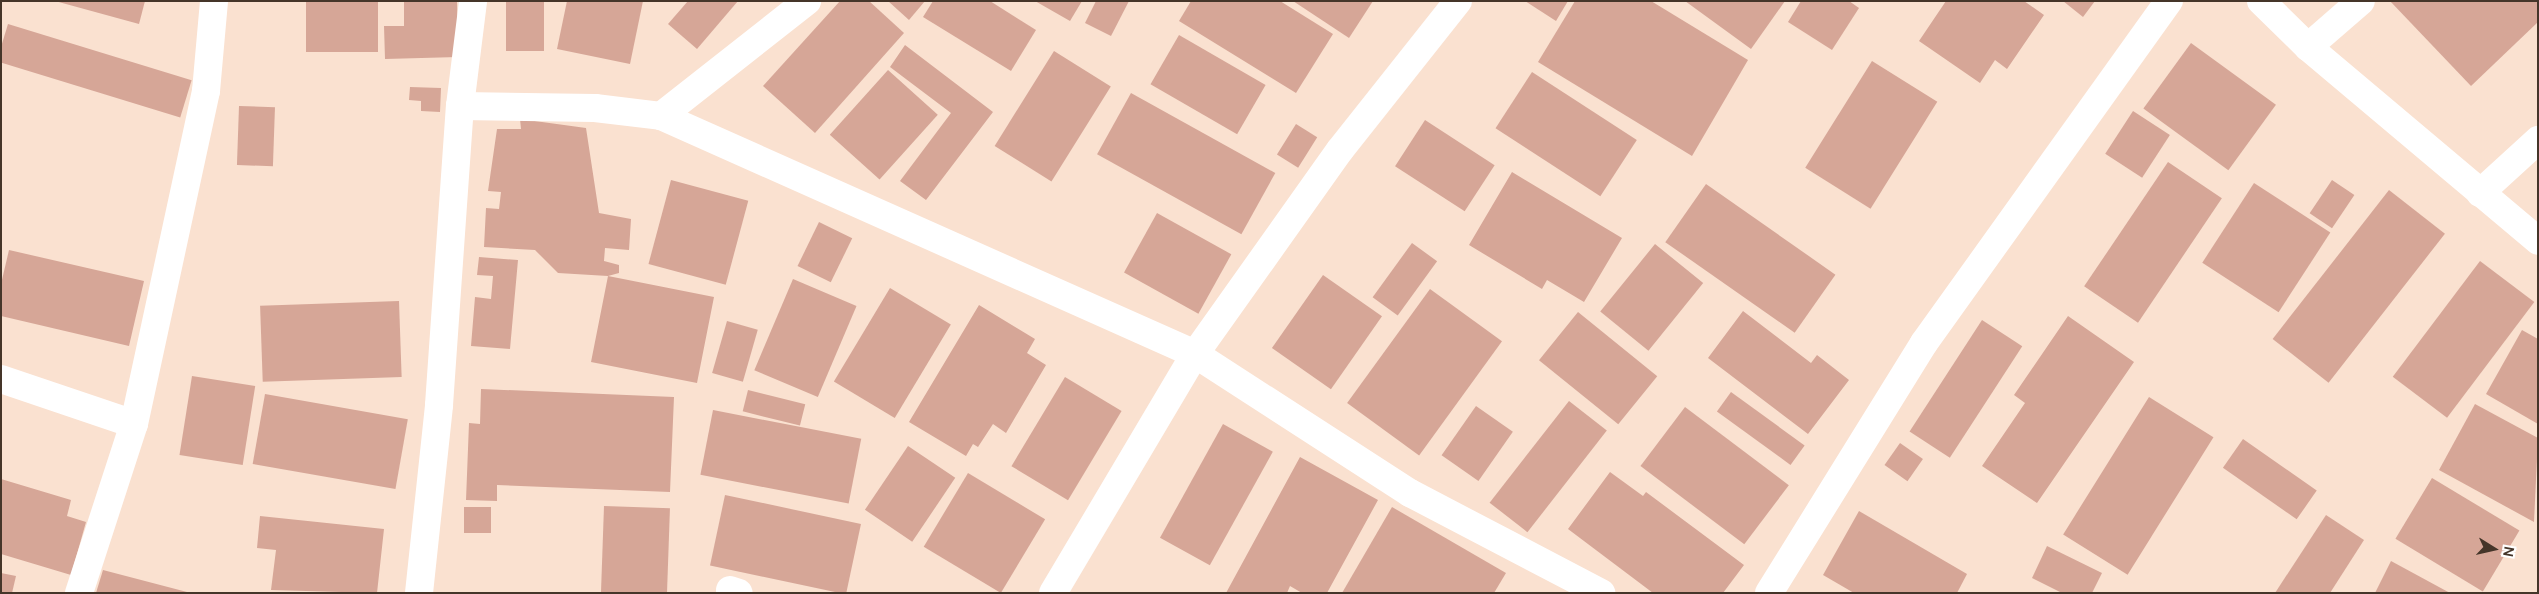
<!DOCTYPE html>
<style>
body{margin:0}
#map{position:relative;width:2539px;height:594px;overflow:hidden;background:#fae1d0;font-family:"DM Sans",sans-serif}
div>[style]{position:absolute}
.building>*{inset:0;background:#d6a697;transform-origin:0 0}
.street>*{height:28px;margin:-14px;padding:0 14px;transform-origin:14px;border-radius:14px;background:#fff}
span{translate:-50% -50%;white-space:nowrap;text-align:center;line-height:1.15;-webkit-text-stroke:4.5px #fff;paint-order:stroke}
.frame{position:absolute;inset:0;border:2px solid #453529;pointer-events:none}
.north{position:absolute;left:2469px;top:524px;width:50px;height:50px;-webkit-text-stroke:4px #fff;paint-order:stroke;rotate:100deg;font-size:14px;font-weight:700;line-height:20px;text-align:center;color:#453529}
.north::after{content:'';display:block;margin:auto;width:18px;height:22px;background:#453529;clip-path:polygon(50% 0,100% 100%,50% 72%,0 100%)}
</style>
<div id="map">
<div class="building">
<div style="clip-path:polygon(55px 1px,145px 1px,139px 24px)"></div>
<div style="left:306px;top:1px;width:72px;height:51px"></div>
<div style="clip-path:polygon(404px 1px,457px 1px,458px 57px,385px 59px,384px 26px,404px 26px)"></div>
<div style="left:506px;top:1px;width:38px;height:50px"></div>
<div style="clip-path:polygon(567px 1px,643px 1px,630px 64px,557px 49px)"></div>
<div style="clip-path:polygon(688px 1px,738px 1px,697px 49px,668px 24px)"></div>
<div style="clip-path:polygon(840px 1px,869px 1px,904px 33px,815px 133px,763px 86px)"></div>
<div style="clip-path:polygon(888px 1px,925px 1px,909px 20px)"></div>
<div style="clip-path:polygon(933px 1px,990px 1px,1036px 30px,1011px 71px,923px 17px)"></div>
<div style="clip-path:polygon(1035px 1px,1082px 1px,1070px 21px)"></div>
<div style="clip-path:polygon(1096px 1px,1129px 1px,1111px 36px,1085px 23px)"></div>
<div style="clip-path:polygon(1191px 1px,1280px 1px,1333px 34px,1296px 93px,1179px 21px)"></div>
<div style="clip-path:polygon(1293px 1px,1373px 1px,1349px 38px)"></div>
<div style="clip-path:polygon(1525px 1px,1568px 1px,1556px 21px)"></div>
<div style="clip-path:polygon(1575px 1px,1651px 1px,1748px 60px,1692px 156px,1538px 62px)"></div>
<div style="clip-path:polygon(1685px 1px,1785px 1px,1751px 49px)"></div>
<div style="clip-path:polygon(1801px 1px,1849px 1px,1859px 8px,1832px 50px,1788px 22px)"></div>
<div style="clip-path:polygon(1946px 1px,2024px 1px,2044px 15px,2007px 69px,1995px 60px,1980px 83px,1919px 41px)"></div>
<div style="clip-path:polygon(2063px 1px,2095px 1px,2083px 17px)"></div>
<div style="clip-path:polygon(2390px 1px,2538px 1px,2538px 22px,2471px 86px)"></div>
<div style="left:8px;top:24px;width:192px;height:39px;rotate:17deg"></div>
<div style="left:1179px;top:35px;width:100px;height:57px;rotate:30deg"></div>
<div style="left:2191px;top:43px;width:105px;height:81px;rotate:36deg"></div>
<div style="clip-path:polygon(905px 45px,993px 112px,926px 200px,900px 181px,951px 113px,890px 67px)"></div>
<div style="left:1054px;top:51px;width:67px;height:112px;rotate:32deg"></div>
<div style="left:1872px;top:61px;width:77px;height:126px;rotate:32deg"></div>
<div style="left:888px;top:70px;width:67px;height:87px;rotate:42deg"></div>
<div style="left:1532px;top:72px;width:125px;height:67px;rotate:33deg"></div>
<div style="clip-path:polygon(410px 87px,441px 88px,440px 112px,421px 111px,421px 101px,409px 100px)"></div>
<div style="left:1131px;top:93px;width:165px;height:70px;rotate:29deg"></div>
<div style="left:239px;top:106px;width:36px;height:59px;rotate:2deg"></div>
<div style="left:2133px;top:111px;width:44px;height:51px;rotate:33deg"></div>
<div style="clip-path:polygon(520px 119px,586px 128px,599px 213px,631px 219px,629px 250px,605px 248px,604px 261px,619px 265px,619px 273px,608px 276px,714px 297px,697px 383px,591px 362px,608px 276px,558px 273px,535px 250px,484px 247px,486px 208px,499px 209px,501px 192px,488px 191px,497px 129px,521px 129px)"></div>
<div style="left:1425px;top:120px;width:83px;height:55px;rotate:33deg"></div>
<div style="left:1296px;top:124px;width:25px;height:36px;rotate:32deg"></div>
<div style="left:2168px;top:162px;width:65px;height:150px;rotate:34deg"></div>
<div style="clip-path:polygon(1512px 172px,1622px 238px,1584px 302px,1547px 280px,1542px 289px,1469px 245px)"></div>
<div style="left:671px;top:180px;width:80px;height:87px;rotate:15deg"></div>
<div style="left:2332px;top:180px;width:27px;height:40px;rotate:34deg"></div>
<div style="left:2254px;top:183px;width:91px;height:95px;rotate:33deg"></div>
<div style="left:1706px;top:184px;width:158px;height:71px;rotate:35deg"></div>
<div style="left:2389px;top:190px;width:71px;height:189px;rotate:38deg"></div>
<div style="left:1157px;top:213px;width:85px;height:68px;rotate:29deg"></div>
<div style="left:819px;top:222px;width:37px;height:49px;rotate:26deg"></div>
<div style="left:1412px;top:243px;width:31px;height:67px;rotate:36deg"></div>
<div style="left:1655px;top:244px;width:62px;height:87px;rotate:39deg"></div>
<div style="clip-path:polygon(9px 250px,144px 281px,129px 346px,1px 316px,1px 284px)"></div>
<div style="clip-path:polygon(479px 257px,518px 260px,510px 349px,471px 346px,475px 297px,491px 299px,493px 276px,477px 275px)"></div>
<div style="left:2480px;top:261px;width:68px;height:145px;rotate:37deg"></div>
<div style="left:1323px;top:275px;width:72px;height:89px;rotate:35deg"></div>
<div style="left:793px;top:279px;width:69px;height:99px;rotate:23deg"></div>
<div style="left:890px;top:288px;width:71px;height:109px;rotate:31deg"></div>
<div style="left:1430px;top:289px;width:89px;height:141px;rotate:36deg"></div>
<div style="left:399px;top:301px;width:76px;height:139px;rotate:88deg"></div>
<div style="clip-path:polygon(979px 305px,1035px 339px,1027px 353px,1046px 365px,1006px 433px,993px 424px,978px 447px,973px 444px,966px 456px,909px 422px)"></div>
<div style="clip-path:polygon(1743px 311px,1811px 363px,1817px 355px,1849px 380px,1808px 434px,1708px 358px)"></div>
<div style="left:1578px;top:312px;width:102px;height:62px;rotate:39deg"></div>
<div style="clip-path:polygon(2068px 316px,2134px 362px,2037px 503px,1982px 466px,2025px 403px,2014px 395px)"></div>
<div style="left:1982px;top:320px;width:48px;height:133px;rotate:33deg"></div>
<div style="left:727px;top:321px;width:32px;height:54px;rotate:16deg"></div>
<div style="clip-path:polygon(2522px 330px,2538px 339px,2538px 424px,2486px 394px)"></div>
<div style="left:192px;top:376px;width:64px;height:80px;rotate:9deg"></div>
<div style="left:1065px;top:377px;width:66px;height:104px;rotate:31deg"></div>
<div style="clip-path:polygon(481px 389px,674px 397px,670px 492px,497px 485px,497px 501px,466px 500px,469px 423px,480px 424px)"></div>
<div style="left:748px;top:390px;width:59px;height:22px;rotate:14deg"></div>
<div style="left:1731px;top:392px;width:91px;height:24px;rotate:36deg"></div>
<div style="left:265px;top:394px;width:145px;height:71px;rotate:10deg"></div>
<div style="left:2149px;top:397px;width:76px;height:162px;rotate:32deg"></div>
<div style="left:1569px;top:401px;width:48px;height:129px;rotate:38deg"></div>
<div style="clip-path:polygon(2475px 404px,2538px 438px,2534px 522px,2439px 470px)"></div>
<div style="left:1476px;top:406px;width:45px;height:60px;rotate:35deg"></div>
<div style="left:1685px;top:407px;width:130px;height:74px;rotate:37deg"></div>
<div style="left:713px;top:410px;width:151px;height:66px;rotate:11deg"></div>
<div style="left:1223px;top:424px;width:57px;height:130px;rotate:29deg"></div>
<div style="left:2243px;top:439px;width:90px;height:35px;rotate:35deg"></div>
<div style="left:1900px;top:443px;width:28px;height:27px;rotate:35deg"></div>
<div style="left:908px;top:446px;width:57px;height:77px;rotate:34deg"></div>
<div style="clip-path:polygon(1300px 457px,1378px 500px,1327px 593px,1302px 593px,1290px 586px,1287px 593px,1226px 593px)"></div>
<div style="clip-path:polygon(1610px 472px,1643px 496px,1646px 492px,1744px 565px,1723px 593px,1653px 593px,1568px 529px)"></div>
<div style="left:968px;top:473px;width:90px;height:86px;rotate:31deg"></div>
<div style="left:2432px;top:478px;width:102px;height:71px;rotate:31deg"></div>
<div style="clip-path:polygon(1px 479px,71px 500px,67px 516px,86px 522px,71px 575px,1px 554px)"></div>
<div style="left:725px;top:495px;width:139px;height:72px;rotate:12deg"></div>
<div style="left:604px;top:506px;width:66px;height:87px;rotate:2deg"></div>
<div style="left:464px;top:507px;width:27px;height:26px"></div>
<div style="clip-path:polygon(1392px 507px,1506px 573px,1494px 593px,1342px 593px)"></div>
<div style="clip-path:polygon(1859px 511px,1967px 574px,1957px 593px,1854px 593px,1823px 575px)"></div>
<div style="clip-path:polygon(2326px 515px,2364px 540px,2330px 593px,2275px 593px)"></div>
<div style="clip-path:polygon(260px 516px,384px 529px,377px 593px,271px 590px,276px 550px,257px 548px)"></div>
<div style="clip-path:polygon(2047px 546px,2102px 573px,2092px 593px,2062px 593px,2032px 578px)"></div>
<div style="clip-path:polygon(2391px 561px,2450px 593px,2375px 593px)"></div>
<div style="clip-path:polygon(103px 570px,187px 592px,187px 593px,96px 593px)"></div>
<div style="clip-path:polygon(1px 573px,16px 576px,12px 593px,1px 593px)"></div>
</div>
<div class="street">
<div style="left:2261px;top:1px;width:66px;rotate:44.4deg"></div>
<div style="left:2308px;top:47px;width:301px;rotate:40.1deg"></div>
<div style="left:2308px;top:47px;width:70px;rotate:-41deg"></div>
<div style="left:460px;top:106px;width:135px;rotate:0.8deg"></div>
<div style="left:595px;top:108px;width:66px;rotate:6.9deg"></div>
<div style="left:661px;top:116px;width:585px;rotate:24.02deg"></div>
<div style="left:1195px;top:354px;width:256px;rotate:32.9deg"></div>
<div style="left:1410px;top:493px;width:216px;rotate:27.6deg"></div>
<div style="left:661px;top:116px;width:186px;rotate:-38.2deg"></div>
<div style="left:2480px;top:193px;width:79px;rotate:-42.4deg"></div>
<div style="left:1px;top:379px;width:140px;rotate:18.7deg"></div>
<div style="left:730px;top:590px;width:9px;rotate:18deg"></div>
<div style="left:79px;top:593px;width:178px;rotate:-72deg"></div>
<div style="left:134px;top:424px;width:341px;rotate:-77.8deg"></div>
<div style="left:206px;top:91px;width:90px;rotate:-84.9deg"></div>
<div style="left:419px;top:593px;width:189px;rotate:-83.9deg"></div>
<div style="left:439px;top:405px;width:300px;rotate:-86deg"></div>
<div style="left:460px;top:106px;width:106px;rotate:-82.9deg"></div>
<div style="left:1053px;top:593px;width:278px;rotate:-59.3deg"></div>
<div style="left:1195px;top:354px;width:250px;rotate:-54.6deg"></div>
<div style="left:1340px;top:150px;width:190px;rotate:-51.6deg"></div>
<div style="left:1769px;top:593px;width:294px;rotate:-58.2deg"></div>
<div style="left:1924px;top:343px;width:421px;rotate:-54.4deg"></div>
</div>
<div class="frame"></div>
<div class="north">N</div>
</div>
